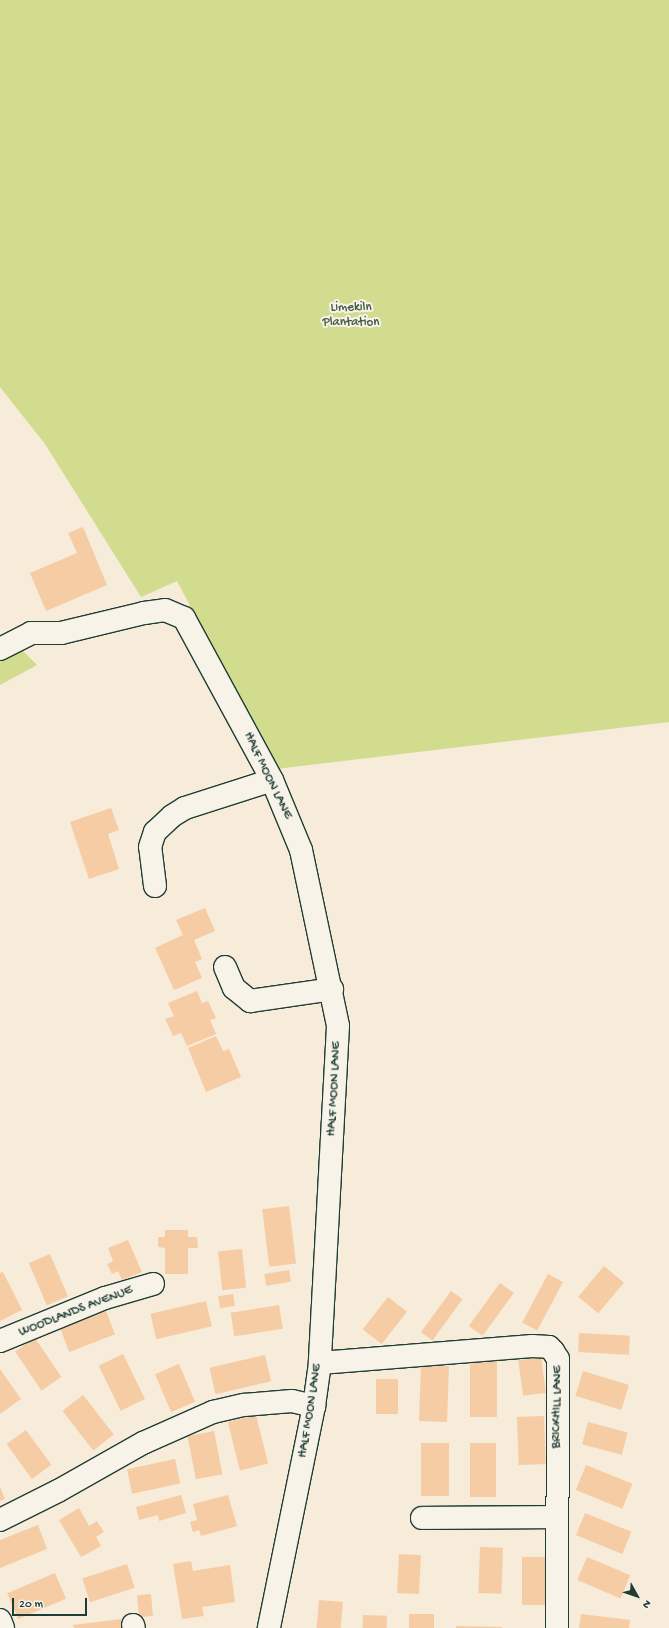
<!DOCTYPE html>
<style>
body{margin:0}
#map{position:relative;width:669px;height:1628px;overflow:hidden;background:#f7ebda;font-family:"Gochi Hand",sans-serif}
div>[style]{position:absolute}
.green>*{inset:0;background:#d1dc8f}
.building>*{inset:0;background:#f5cca4;transform-origin:0 0}
.roads{filter:drop-shadow(1px 0 #1f3d34) drop-shadow(-1px 0 #1f3d34) drop-shadow(0 1px #1f3d34) drop-shadow(0 -1px #1f3d34)}
.minor>*{height:22px;margin:-11px;padding:0 11px;transform-origin:11px;border-radius:11px;background:#f7f3e8}
span{translate:-50% -50%;white-space:nowrap;text-align:center;line-height:1.15;-webkit-text-stroke:4px #f7f3e8;paint-order:stroke}
.park-label{font-size:13px;color:#435d46}
.street-label{font-size:13px;color:#1f3d34}
.north{position:absolute;left:617px;top:1576px;width:40px;height:40px;-webkit-text-stroke:3px #f7f3e8;paint-order:stroke;rotate:130deg;font-size:11px;font-weight:700;line-height:16px;text-align:center;color:#1f3d34}
.north::after{content:'';display:block;margin:auto;width:14px;height:18px;background:#1f3d34;clip-path:polygon(50% 0,100% 100%,50% 72%,0 100%)}
.scale{position:absolute;left:12px;top:1598px;width:75px;height:18px;box-sizing:border-box;border:2px solid #1f3d34;border-top:0;padding-left:5px;font-size:12px;line-height:14px;white-space:nowrap;color:#1f3d34;-webkit-text-stroke:3px #f7f3e8;paint-order:stroke}
</style>
<div id="map">
<div class="green">
<div style="clip-path:polygon(0 0,669px 0,669px 722px,276px 769px,177px 581px,141px 597px,45px 444px,0 387px)"></div>
<div style="clip-path:polygon(22px 650px,37px 665px,0 685px,0 661px)"></div>
</div>
<div class="building">
<div style="clip-path:polygon(83px 527px,107px 585px,46px 611px,30px 573px,77px 553px,68px 533px)"></div>
<div style="clip-path:polygon(111px 808px,119px 830px,108px 834px,119px 869px,89px 879px,70px 822px)"></div>
<div style="clip-path:polygon(205px 908px,215px 931px,194px 940px,202px 959px,195px 962px,202px 978px,174px 990px,155px 948px,183px 935px,176px 920px)"></div>
<div style="clip-path:polygon(197px 991px,202px 1003px,208px 1001px,216px 1018px,210px 1020px,216px 1034px,187px 1046px,181px 1033px,173px 1036px,165px 1019px,174px 1016px,168px 1003px)"></div>
<div style="clip-path:polygon(216px 1036px,223px 1051px,229px 1049px,241px 1077px,206px 1092px,188px 1048px)"></div>
<div style="left:289px;top:1206px;width:58px;height:27px;rotate:83deg"></div>
<div style="clip-path:polygon(165px 1230px,188px 1230px,188px 1237px,197px 1237px,198px 1248px,188px 1248px,188px 1274px,165px 1274px,165px 1248px,158px 1247px,158px 1237px,165px 1237px)"></div>
<div style="clip-path:polygon(128px 1240px,142px 1272px,122px 1280px,118px 1271px,112px 1274px,107px 1264px,113px 1261px,108px 1248px)"></div>
<div style="left:242px;top:1249px;width:39px;height:24px;rotate:84deg"></div>
<div style="left:50px;top:1254px;width:46px;height:23px;rotate:67deg"></div>
<div style="left:604px;top:1266px;width:26px;height:40px;rotate:40deg"></div>
<div style="left:289px;top:1270px;width:12px;height:25px;rotate:81deg"></div>
<div style="clip-path:polygon(3px 1272px,22px 1310px,0 1321px,0 1273px)"></div>
<div style="left:548px;top:1274px;width:17px;height:55px;rotate:28deg"></div>
<div style="left:500px;top:1283px;width:17px;height:53px;rotate:36deg"></div>
<div style="left:451px;top:1291px;width:14px;height:51px;rotate:36deg"></div>
<div style="left:233px;top:1294px;width:12px;height:15px;rotate:81deg"></div>
<div style="left:388px;top:1297px;width:24px;height:41px;rotate:38deg"></div>
<div style="left:206px;top:1301px;width:26px;height:57px;rotate:77deg"></div>
<div style="left:279px;top:1305px;width:24px;height:49px;rotate:81deg"></div>
<div style="left:106px;top:1311px;width:25px;height:49px;rotate:69deg"></div>
<div style="left:579px;top:1333px;width:51px;height:19px;rotate:3deg"></div>
<div style="left:35px;top:1338px;width:47px;height:24px;rotate:56deg"></div>
<div style="left:123px;top:1354px;width:50px;height:27px;rotate:64deg"></div>
<div style="left:265px;top:1355px;width:27px;height:57px;rotate:77deg"></div>
<div style="left:541px;top:1357px;width:36px;height:23px;rotate:82deg"></div>
<div style="left:470px;top:1361px;width:27px;height:56px"></div>
<div style="left:179px;top:1364px;width:41px;height:26px;rotate:67deg"></div>
<div style="left:421px;top:1365px;width:28px;height:56px;rotate:2deg"></div>
<div style="clip-path:polygon(0 1369px,21px 1399px,0 1414px)"></div>
<div style="left:583px;top:1371px;width:48px;height:26px;rotate:17deg"></div>
<div style="left:376px;top:1379px;width:22px;height:35px"></div>
<div style="left:83px;top:1395px;width:50px;height:26px;rotate:52deg"></div>
<div style="left:256px;top:1415px;width:50px;height:29px;rotate:76deg"></div>
<div style="left:544px;top:1416px;width:48px;height:27px;rotate:88deg"></div>
<div style="left:588px;top:1422px;width:41px;height:23px;rotate:15deg"></div>
<div style="left:26px;top:1430px;width:43px;height:24px;rotate:54deg"></div>
<div style="left:214px;top:1431px;width:44px;height:27px;rotate:79deg"></div>
<div style="left:421px;top:1443px;width:28px;height:53px"></div>
<div style="left:470px;top:1443px;width:26px;height:54px"></div>
<div style="left:175px;top:1459px;width:25px;height:49px;rotate:78deg"></div>
<div style="left:586px;top:1465px;width:50px;height:27px;rotate:22deg"></div>
<div style="clip-path:polygon(0 1487px,5px 1499px,0 1501px)"></div>
<div style="clip-path:polygon(181px 1495px,186px 1513px,159px 1521px,158px 1515px,139px 1520px,136px 1507px)"></div>
<div style="clip-path:polygon(228px 1495px,237px 1526px,201px 1536px,199px 1530px,193px 1532px,190px 1522px,197px 1520px,193px 1504px)"></div>
<div style="clip-path:polygon(79px 1508px,89px 1526px,97px 1521px,104px 1532px,96px 1537px,101px 1546px,81px 1557px,59px 1520px)"></div>
<div style="left:585px;top:1513px;width:50px;height:24px;rotate:22deg"></div>
<div style="clip-path:polygon(38px 1525px,47px 1549px,0 1568px,0 1540px)"></div>
<div style="left:480px;top:1547px;width:23px;height:46px;rotate:2deg"></div>
<div style="left:399px;top:1554px;width:22px;height:39px;rotate:3deg"></div>
<div style="left:522px;top:1557px;width:25px;height:48px"></div>
<div style="left:587px;top:1557px;width:47px;height:25px;rotate:23deg"></div>
<div style="clip-path:polygon(191px 1561px,193px 1571px,230px 1565px,235px 1602px,202px 1607px,204px 1616px,182px 1619px,173px 1564px)"></div>
<div style="left:127px;top:1564px;width:25px;height:47px;rotate:72deg"></div>
<div style="left:55px;top:1573px;width:28px;height:52px;rotate:67deg"></div>
<div style="left:151px;top:1594px;width:22px;height:14px;rotate:85deg"></div>
<div style="left:319px;top:1600px;width:24px;height:28px;rotate:5deg"></div>
<div style="left:409px;top:1614px;width:25px;height:14px"></div>
<div style="clip-path:polygon(581px 1614px,630px 1620px,629px 1628px,579px 1628px)"></div>
<div style="left:363px;top:1615px;width:24px;height:13px;rotate:2deg"></div>
<div style="clip-path:polygon(121px 1619px,122px 1628px,74px 1628px,73px 1625px)"></div>
<div style="clip-path:polygon(456px 1626px,502px 1627px,502px 1628px,456px 1628px)"></div>
</div>
<div class="roads">
<div class="minor">
<div style="left:0;top:649px;width:35px;rotate:-27deg"></div>
<div style="left:31px;top:633px;width:30px"></div>
<div style="left:61px;top:633px;width:85px;rotate:-13.5deg"></div>
<div style="left:144px;top:613px;width:21px;rotate:-8deg"></div>
<div style="left:165px;top:610px;width:21px;rotate:23deg"></div>
<div style="left:184px;top:618px;width:184px;rotate:61.5deg"></div>
<div style="left:272px;top:780px;width:76px;rotate:67.5deg"></div>
<div style="left:301px;top:850px;width:180px;rotate:78.1deg"></div>
<div style="left:338px;top:1026px;width:337px;rotate:93.1deg"></div>
<div style="left:320px;top:1363px;width:43px;rotate:97.9deg"></div>
<div style="left:314px;top:1406px;width:227px;rotate:101.5deg"></div>
<div style="left:155px;top:886px;width:39px;rotate:-97deg"></div>
<div style="left:150px;top:847px;width:16px;rotate:-72deg"></div>
<div style="left:155px;top:832px;width:23px;rotate:-43deg"></div>
<div style="left:172px;top:816px;width:15px;rotate:-32deg"></div>
<div style="left:185px;top:808px;width:91px;rotate:-17.8deg"></div>
<div style="left:225px;top:967px;width:23px;rotate:67deg"></div>
<div style="left:234px;top:988px;width:21px;rotate:39deg"></div>
<div style="left:250px;top:1001px;width:83px;rotate:-8.3deg"></div>
<div style="left:0;top:1341px;width:113px;rotate:-22.3deg"></div>
<div style="left:105px;top:1298px;width:50px;rotate:-16.3deg"></div>
<div style="left:320px;top:1363px;width:213px;rotate:-4.6deg"></div>
<div style="left:532px;top:1346px;width:17px;rotate:3deg"></div>
<div style="left:549px;top:1347px;width:6px;rotate:45deg"></div>
<div style="left:553px;top:1351px;width:9px;rotate:58deg"></div>
<div style="left:558px;top:1359px;width:269px;rotate:90.2deg"></div>
<div style="left:422px;top:1518px;width:135px;rotate:-0.4deg"></div>
<div style="left:0;top:1520px;width:65px;rotate:-26.6deg"></div>
<div style="left:58px;top:1491px;width:98px;rotate:-29.5deg"></div>
<div style="left:143px;top:1443px;width:77px;rotate:-23.9deg"></div>
<div style="left:213px;top:1412px;width:32px;rotate:-13deg"></div>
<div style="left:244px;top:1405px;width:48px;rotate:-4.8deg"></div>
<div style="left:292px;top:1401px;width:23px;rotate:13deg"></div>
<div style="left:0;top:1620px;width:9px;rotate:69deg"></div>
<div style="left:133px;top:1625px;width:3px;rotate:72deg"></div>
</div>
</div>
<div class="park-label">
<span style="left:351px;top:316px">Limekiln<br>Plantation</span>
</div>
<div class="street-label">
<span style="left:267px;top:776px;rotate:64deg">HALF MOON LANE</span>
<span style="left:335px;top:1089px;rotate:-87deg">HALF MOON LANE</span>
<span style="left:76px;top:1312px;rotate:-21deg">WOODLANDS AVENUE</span>
<span style="left:558px;top:1407px;rotate:-89deg">BRICKHILL LANE</span>
<span style="left:311px;top:1411px;rotate:-81deg">HALF MOON LANE</span>
</div>
<div class="north">N</div>
<div class="scale">20 m</div>
</div>
